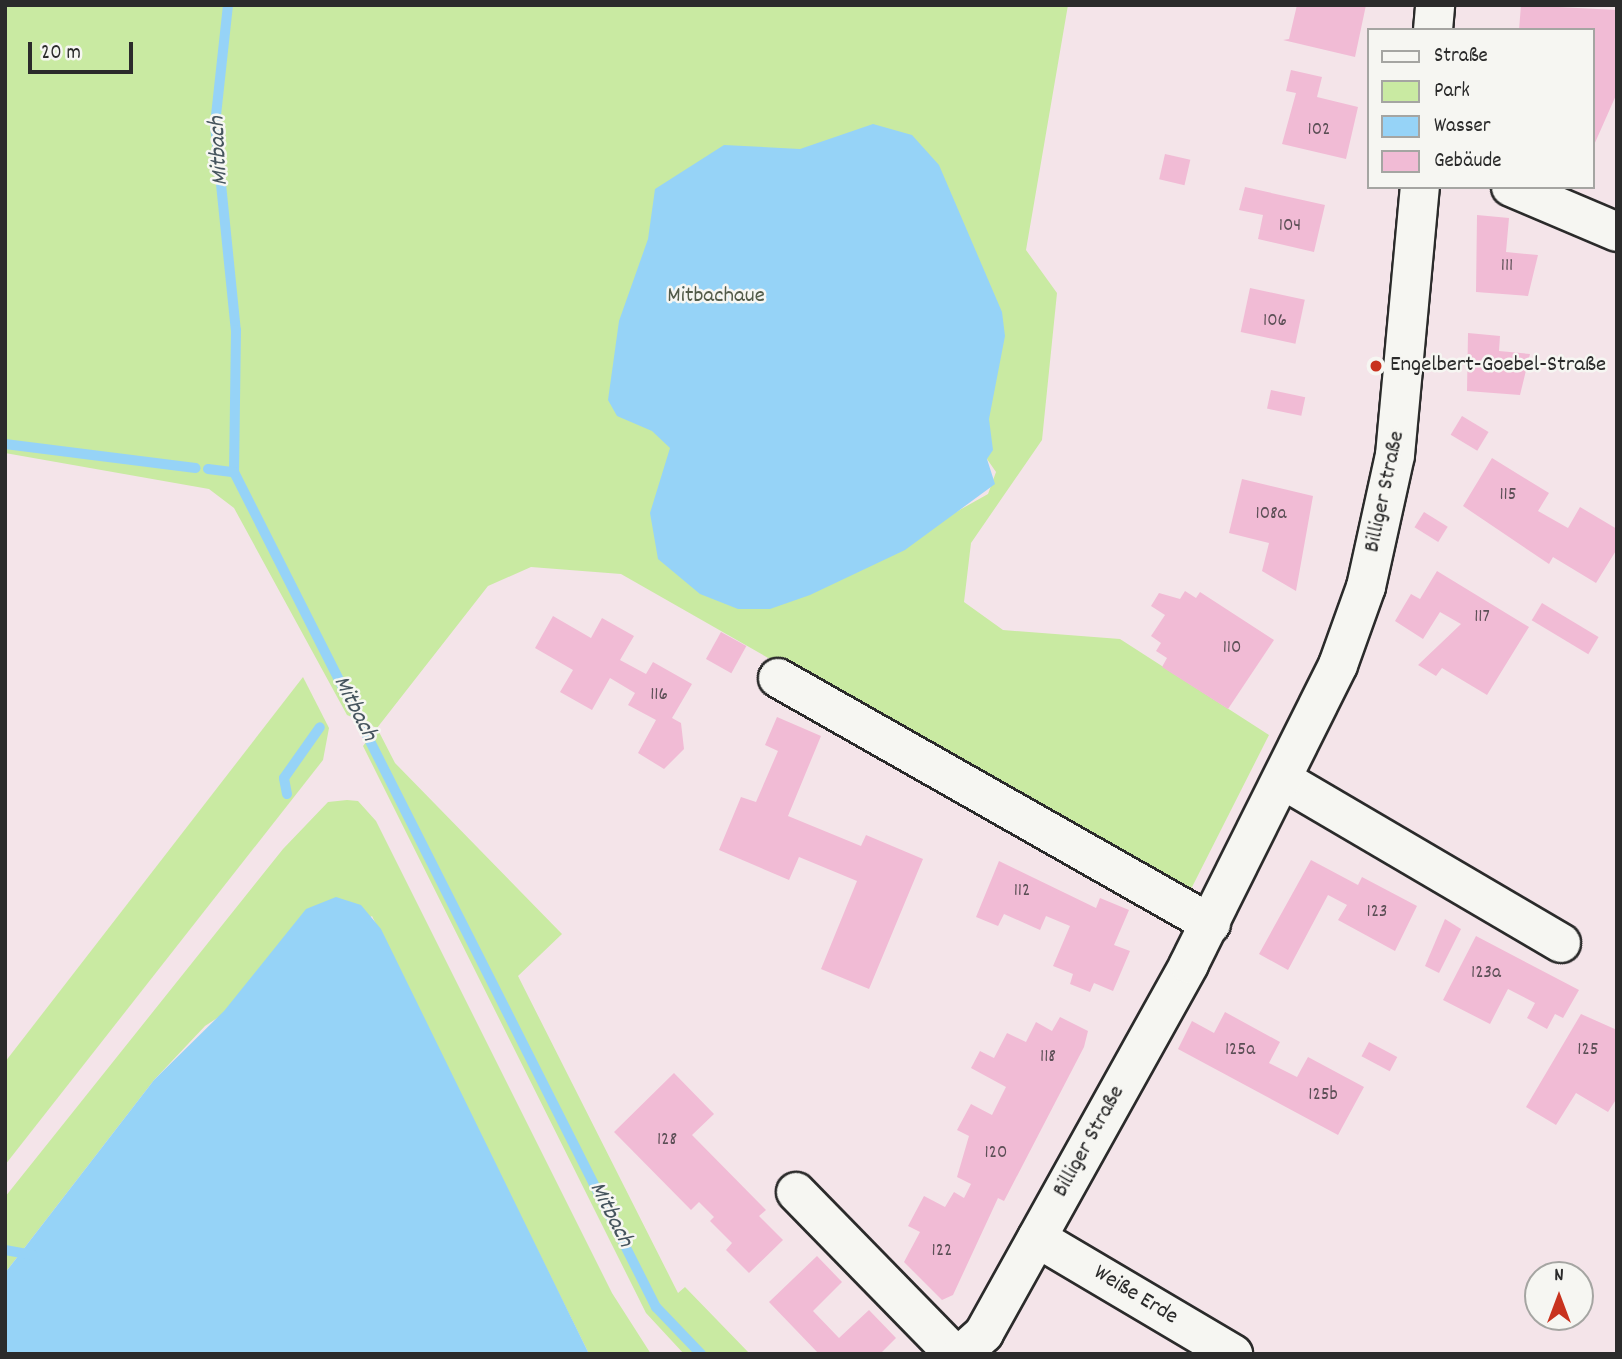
<!DOCTYPE html>
<meta charset="utf-8">
<style>
body{margin:0}
#map{position:relative;width:1622px;height:1359px;overflow:hidden;background:#f4e4e9;font-family:Dekko,sans-serif}
div>[style]{position:absolute}
.green>*{inset:0;background:#c9eaa2}
.water>*{inset:0;background:#96d3f7}
.stream>*{height:10px;margin:-5px;padding:0 5px;transform-origin:5px;border-radius:5px;background:#96d3f7}
.building>*{inset:0;background:#f1bbd5;transform-origin:0 0}
.roads{filter:drop-shadow(2px 0 #2b2b2b) drop-shadow(-2px 0 #2b2b2b) drop-shadow(0 2px #2b2b2b) drop-shadow(0 -2px #2b2b2b)}
.minor>*{height:38px;margin:-19px;padding:0 19px;transform-origin:19px;border-radius:19px;background:#f6f6f2}
.dots>*{width:19px;height:19px;translate:-50% -50%;box-sizing:border-box;border:4px solid #f6f6f2;border-radius:50%}
span{translate:-50% -50%;white-space:nowrap;text-align:center;line-height:1.15;-webkit-text-stroke:5px #f6f6f2;paint-order:stroke}
.number-label{font-size:19px;color:#5c4f56}
.number-label span{-webkit-text-stroke-width:0}
.park-label{font-size:23px;color:#525b49}
.poi-label{font-size:23px;color:#2b2b2b}
.left{translate:0 -50%;text-align:left}
.street-label{font-size:23px;color:#2b2b2b}
.water-label{font-size:24px;color:#46555e;font-style:italic}
.frame{position:absolute;inset:0;border:7px solid #2b2b2b;pointer-events:none}
.legend{position:absolute;left:1367px;top:28px;width:228px;height:161px;box-sizing:border-box;background:#f6f6f2;border:2px solid #a5a5a2;margin:0;padding:9px 12px;list-style:none;font-size:21px;color:#2b2b2b}
.legend li{display:flex;align-items:center;gap:14px;height:35px}
.legend b{width:35px;border:2px solid #a5a5a2}
.north{position:absolute;left:1524px;top:1261px;width:70px;height:70px;box-sizing:border-box;background:#f6f6f2;border:2px solid #a5a5a2;border-radius:50%;rotate:0deg;font-size:19px;font-weight:700;line-height:28px;text-align:center;color:#2b2b2b}
.north::after{content:'';display:block;margin:auto;width:24px;height:32px;background:#c8321e;clip-path:polygon(50% 0,100% 100%,50% 72%,0 100%)}
.scale{position:absolute;left:28px;top:42px;width:105px;height:32px;box-sizing:border-box;border:4px solid #2b2b2b;border-top:0;padding-left:9px;font-size:21px;line-height:24px;white-space:nowrap;color:#2b2b2b;-webkit-text-stroke:5px #f6f6f2;paint-order:stroke}
</style>
<div id="map">
<div class="green">
<div style="clip-path:polygon(evenodd,5px 5px,1068px 5px,1026px 250px,1057px 293px,1042px 440px,971px 543px,964px 602px,1003px 630px,1120px 639px,1269px 735px,1187px 897px,621px 574px,531px 567px,488px 586px,377px 728px,395px 763px,562px 934px,518px 976px,678px 1293px,685px 1287px,750px 1354px,684px 1354px,646px 1313px,363px 746px,377px 728px,347px 715px,234px 508px,209px 489px,5px 453px,5px 5px,989px 422px,987px 459px,996px 472px,988px 494px,956px 512px,989px 422px)"></div>
<div style="clip-path:polygon(303px 677px,329px 728px,323px 760px,5px 1165px,5px 1062px)"></div>
<div style="clip-path:polygon(347px 800px,358px 801px,376px 821px,612px 1293px,651px 1354px,589px 1354px,372px 916px,205px 1026px,154px 1080px,5px 1273px,5px 1197px,283px 849px,328px 802px)"></div>
</div>
<div class="water">
<div style="clip-path:polygon(873px 124px,912px 135px,939px 165px,1002px 312px,1005px 336px,989px 419px,993px 450px,987px 459px,995px 484px,905px 550px,810px 595px,770px 609px,738px 609px,700px 594px,658px 559px,650px 513px,670px 448px,652px 431px,617px 416px,608px 400px,619px 321px,648px 239px,655px 189px,724px 145px,800px 149px)"></div>
<div style="clip-path:polygon(336px 897px,361px 905px,381px 929px,589px 1354px,5px 1354px,5px 1273px,154px 1080px,224px 1011px,306px 909px)"></div>
</div>
<div class="stream">
<div style="left:228px;top:5px;width:121px;rotate:96.2deg"></div>
<div style="left:215px;top:125px;width:206px;rotate:84.2deg"></div>
<div style="left:236px;top:330px;width:142px;rotate:90.8deg"></div>
<div style="left:234px;top:472px;width:936px;rotate:63.19deg"></div>
<div style="left:656px;top:1307px;width:65px;rotate:46.2deg"></div>
<div style="left:5px;top:444px;width:192px;rotate:7.2deg"></div>
<div style="left:208px;top:469px;width:26px;rotate:7deg"></div>
<div style="left:287px;top:794px;width:16px;rotate:-101deg"></div>
<div style="left:284px;top:778px;width:62px;rotate:-54.8deg"></div>
<div style="left:5px;top:1250px;width:28px;rotate:10deg"></div>
</div>
<div class="building">
<div style="clip-path:polygon(1297px 5px,1366px 5px,1355px 57px,1283px 40px,1289px 39px)"></div>
<div style="clip-path:polygon(1521px 5px,1617px 10px,1617px 93px,1594px 145px,1592px 30px,1519px 30px)"></div>
<div style="clip-path:polygon(1291px 70px,1322px 77px,1317px 97px,1358px 107px,1346px 159px,1282px 144px,1296px 93px,1286px 91px)"></div>
<div style="left:1165px;top:154px;width:26px;height:26px;rotate:13deg"></div>
<div style="clip-path:polygon(1245px 187px,1325px 205px,1314px 252px,1258px 239px,1263px 215px,1239px 210px)"></div>
<div style="clip-path:polygon(1477px 215px,1509px 218px,1506px 252px,1538px 255px,1528px 296px,1476px 292px)"></div>
<div style="left:1250px;top:288px;width:56px;height:45px;rotate:12deg"></div>
<div style="clip-path:polygon(1468px 333px,1500px 336px,1499px 351px,1530px 354px,1520px 395px,1467px 391px)"></div>
<div style="left:1271px;top:390px;width:35px;height:19px;rotate:12deg"></div>
<div style="left:1462px;top:416px;width:31px;height:22px;rotate:31deg"></div>
<div style="clip-path:polygon(1492px 458px,1549px 493px,1538px 511px,1568px 528px,1580px 507px,1617px 529px,1617px 549px,1596px 583px,1553px 557px,1549px 564px,1463px 506px)"></div>
<div style="clip-path:polygon(1242px 479px,1313px 496px,1296px 591px,1262px 571px,1269px 543px,1229px 533px)"></div>
<div style="left:1424px;top:512px;width:28px;height:18px;rotate:32deg"></div>
<div style="clip-path:polygon(1437px 571px,1529px 627px,1487px 695px,1442px 668px,1436px 676px,1418px 665px,1461px 624px,1440px 612px,1423px 639px,1395px 621px,1411px 594px,1420px 599px)"></div>
<div style="clip-path:polygon(1185px 591px,1196px 598px,1200px 592px,1274px 640px,1228px 709px,1162px 667px,1167px 658px,1156px 651px,1161px 643px,1151px 636px,1165px 615px,1151px 606px,1159px 593px,1180px 599px)"></div>
<div style="left:1542px;top:603px;width:66px;height:20px;rotate:31deg"></div>
<div style="clip-path:polygon(553px 616px,591px 638px,602px 618px,634px 636px,620px 660px,646px 674px,653px 662px,692px 684px,672px 718px,681px 723px,684px 749px,664px 769px,638px 753px,656px 720px,628px 705px,635px 693px,610px 678px,592px 710px,560px 692px,573px 670px,535px 648px)"></div>
<div style="left:721px;top:632px;width:29px;height:31px;rotate:29deg"></div>
<div style="clip-path:polygon(777px 717px,821px 736px,788px 816px,861px 846px,866px 835px,923px 859px,869px 989px,821px 969px,857px 881px,799px 857px,789px 880px,719px 850px,741px 797px,756px 802px,778px 751px,765px 745px)"></div>
<div style="clip-path:polygon(1311px 860px,1358px 885px,1362px 877px,1417px 906px,1395px 951px,1338px 920px,1347px 905px,1328px 895px,1288px 970px,1259px 954px)"></div>
<div style="clip-path:polygon(999px 861px,1096px 908px,1100px 898px,1129px 910px,1114px 945px,1130px 951px,1113px 991px,1094px 983px,1090px 992px,1070px 984px,1073px 974px,1053px 966px,1070px 926px,1046px 916px,1040px 930px,1004px 914px,998px 926px,976px 917px)"></div>
<div style="clip-path:polygon(1445px 919px,1461px 929px,1439px 973px,1425px 966px)"></div>
<div style="clip-path:polygon(1476px 936px,1579px 990px,1563px 1018px,1555px 1014px,1547px 1029px,1527px 1018px,1535px 1003px,1508px 989px,1490px 1024px,1443px 1000px)"></div>
<div style="clip-path:polygon(1225px 1012px,1280px 1042px,1269px 1063px,1297px 1077px,1308px 1057px,1364px 1087px,1338px 1135px,1178px 1049px,1192px 1021px,1214px 1033px)"></div>
<div style="clip-path:polygon(1581px 1014px,1617px 1030px,1617px 1098px,1608px 1112px,1576px 1093px,1556px 1125px,1526px 1107px)"></div>
<div style="clip-path:polygon(1060px 1017px,1088px 1031px,1084px 1047px,1004px 1201px,998px 1198px,953px 1295px,942px 1300px,904px 1262px,920px 1232px,908px 1226px,924px 1196px,945px 1207px,954px 1192px,964px 1198px,971px 1184px,957px 1177px,969px 1136px,957px 1130px,971px 1104px,992px 1115px,1006px 1087px,971px 1068px,980px 1051px,994px 1058px,1007px 1033px,1026px 1042px,1036px 1022px,1052px 1031px)"></div>
<div style="left:1369px;top:1042px;width:32px;height:16px;rotate:28deg"></div>
<div style="clip-path:polygon(674px 1073px,714px 1114px,692px 1135px,766px 1210px,759px 1216px,783px 1240px,749px 1273px,726px 1250px,732px 1243px,710px 1221px,714px 1217px,699px 1202px,691px 1210px,614px 1132px)"></div>
<div style="clip-path:polygon(817px 1256px,842px 1282px,813px 1311px,839px 1338px,869px 1310px,896px 1338px,880px 1354px,819px 1354px,769px 1302px)"></div>
</div>
<div class="roads">
<div class="minor">
<div style="left:1433px;top:30px;width:25px;rotate:-85deg"></div>
<div style="left:1511px;top:187px;width:115px;rotate:23deg"></div>
<div style="left:778px;top:678px;width:498px;rotate:29.6deg"></div>
<div style="left:1285px;top:781px;width:320px;rotate:30.4deg"></div>
<div style="left:796px;top:1192px;width:226px;rotate:45.7deg"></div>
<div style="left:1037px;top:1238px;width:228px;rotate:30.6deg"></div>
<div style="left:961px;top:1354px;width:31px;rotate:-42deg"></div>
<div style="left:984px;top:1333px;width:422px;rotate:-60.9deg"></div>
<div style="left:1189px;top:964px;width:334px;rotate:-63.5deg"></div>
<div style="left:1338px;top:665px;width:83px;rotate:-70.3deg"></div>
<div style="left:1366px;top:587px;width:135px;rotate:-77.6deg"></div>
<div style="left:1395px;top:455px;width:269px;rotate:-84.7deg"></div>
</div>
</div>
<div class="dots">
<div style="left:1376px;top:366px;background:#c8321e"></div>
</div>
<div class="number-label">
<span style="left:1319px;top:131px">102</span>
<span style="left:1290px;top:227px">104</span>
<span style="left:1507px;top:267px">111</span>
<span style="left:1275px;top:322px">106</span>
<span style="left:1508px;top:496px">115</span>
<span style="left:1271px;top:515px">108a</span>
<span style="left:1482px;top:618px">117</span>
<span style="left:1232px;top:649px">110</span>
<span style="left:659px;top:696px">116</span>
<span style="left:1022px;top:892px">112</span>
<span style="left:1377px;top:913px">123</span>
<span style="left:1486px;top:974px">123a</span>
<span style="left:1240px;top:1051px">125a</span>
<span style="left:1588px;top:1051px">125</span>
<span style="left:1048px;top:1058px">118</span>
<span style="left:1323px;top:1096px">125b</span>
<span style="left:667px;top:1141px">128</span>
<span style="left:996px;top:1154px">120</span>
<span style="left:942px;top:1252px">122</span>
</div>
<div class="park-label">
<span style="left:716px;top:297px">Mitbachaue</span>
</div>
<div class="poi-label">
<span class="left" style="left:1390px;top:366px">Engelbert-Goebel-Straße</span>
</div>
<div class="street-label">
<span style="left:1386px;top:492px;rotate:-78deg">Billiger Straße</span>
<span style="left:1090px;top:1142px;rotate:-61deg">Billiger Straße</span>
<span style="left:1135px;top:1296px;rotate:31deg">Weiße Erde</span>
</div>
<div class="water-label">
<span style="left:220px;top:151px;rotate:-93deg">Mitbach</span>
<span style="left:354px;top:709px;rotate:63deg">Mitbach</span>
<span style="left:610px;top:1215px;rotate:63deg">Mitbach</span>
</div>
<div class="frame"></div>
<ul class="legend">
<li><b style="height:9px;background:#f6f6f2"></b>Straße</li>
<li><b style="height:19px;background:#c9eaa2"></b>Park</li>
<li><b style="height:19px;background:#96d3f7"></b>Wasser</li>
<li><b style="height:19px;background:#f1bbd5"></b>Gebäude</li>
</ul>
<div class="north">N</div>
<div class="scale">20 m</div>
</div>
